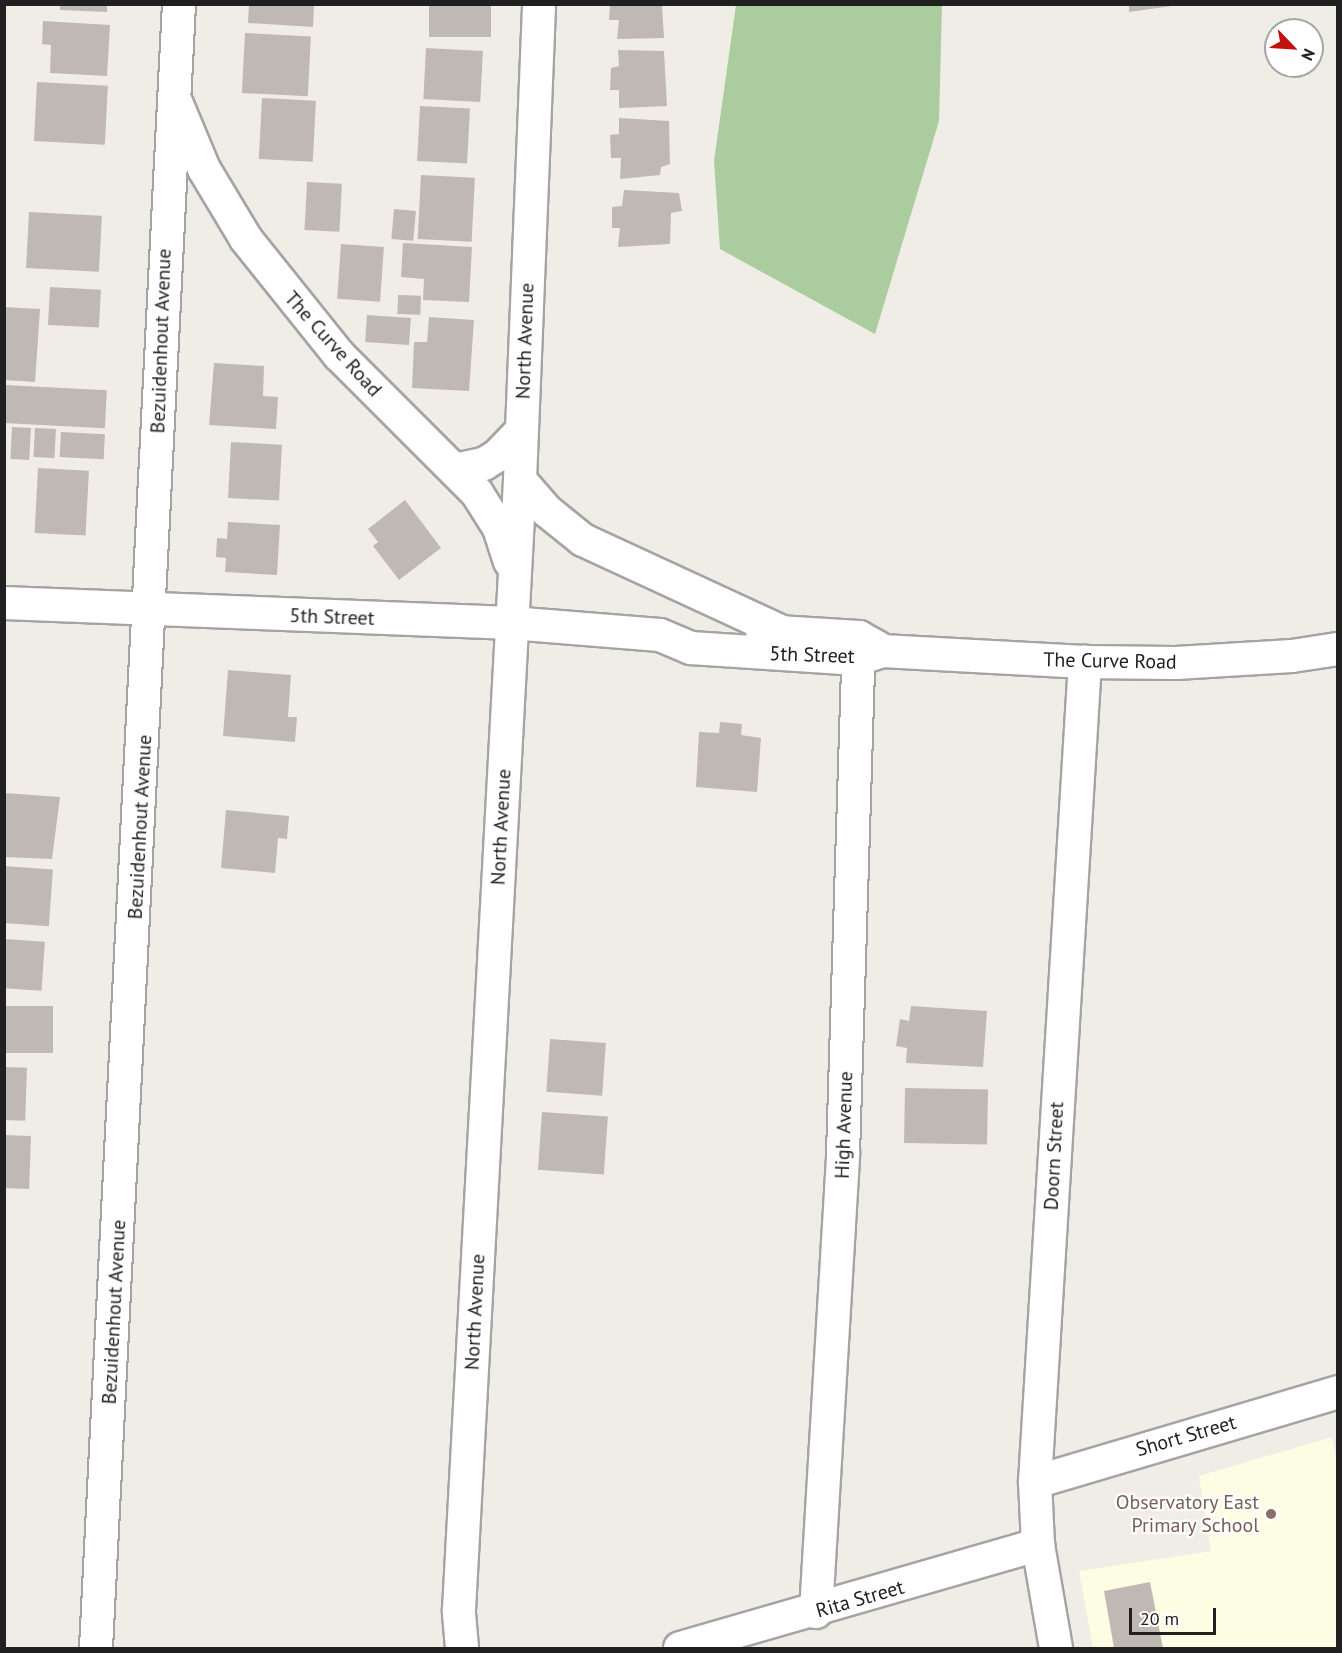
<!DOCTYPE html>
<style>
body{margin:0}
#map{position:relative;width:1342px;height:1653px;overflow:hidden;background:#f0ede7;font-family:"PT Sans",sans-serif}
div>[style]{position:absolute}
.education>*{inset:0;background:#fcfde3}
.forest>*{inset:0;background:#aacc9e}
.building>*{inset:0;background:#c0b9b3;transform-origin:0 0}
.roads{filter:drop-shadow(2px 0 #a4a4a4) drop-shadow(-2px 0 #a4a4a4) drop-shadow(0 2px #a4a4a4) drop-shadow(0 -2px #a4a4a4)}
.minor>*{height:32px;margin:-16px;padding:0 16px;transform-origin:16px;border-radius:16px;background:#fff}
.dots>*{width:16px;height:16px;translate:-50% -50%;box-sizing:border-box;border:3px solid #fff;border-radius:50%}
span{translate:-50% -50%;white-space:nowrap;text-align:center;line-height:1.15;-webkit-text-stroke:4.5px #fff;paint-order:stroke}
.street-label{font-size:20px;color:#202020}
.education-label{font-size:20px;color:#785e54}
.right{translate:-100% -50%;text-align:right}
.frame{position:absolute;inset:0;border:6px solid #202020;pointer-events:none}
.north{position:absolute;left:1264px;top:18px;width:60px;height:60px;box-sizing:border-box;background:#fff;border:2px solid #a6a6a6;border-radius:50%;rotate:115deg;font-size:16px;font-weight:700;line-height:24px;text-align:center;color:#202020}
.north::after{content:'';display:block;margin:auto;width:21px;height:27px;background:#c3120d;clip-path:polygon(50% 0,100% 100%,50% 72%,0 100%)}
.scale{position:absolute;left:1129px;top:1608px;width:87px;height:27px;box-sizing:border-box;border:3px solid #202020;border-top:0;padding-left:8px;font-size:18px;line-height:21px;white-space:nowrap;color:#202020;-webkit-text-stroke:4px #fff;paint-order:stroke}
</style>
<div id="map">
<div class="education">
<div style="clip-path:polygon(1332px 1437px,1338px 1466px,1337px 1648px,1093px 1648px,1079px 1571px,1211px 1551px,1199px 1476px)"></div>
</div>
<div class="forest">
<div style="clip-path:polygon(736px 5px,942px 5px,939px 121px,875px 334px,720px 249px,714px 161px)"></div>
</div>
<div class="building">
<div style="clip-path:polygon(60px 4px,107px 4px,107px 12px,60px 10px)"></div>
<div style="clip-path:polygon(249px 4px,314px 4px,313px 27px,248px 23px)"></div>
<div style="left:429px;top:4px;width:62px;height:33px"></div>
<div style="clip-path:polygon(610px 4px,662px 4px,664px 38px,617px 39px,619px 20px,609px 20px)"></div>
<div style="clip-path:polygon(1129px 5px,1172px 5px,1172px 6px,1129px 12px)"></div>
<div style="clip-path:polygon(43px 21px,110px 25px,107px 76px,50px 73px,51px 45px,42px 44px)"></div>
<div style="left:245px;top:33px;width:66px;height:60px;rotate:3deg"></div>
<div style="left:426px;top:48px;width:57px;height:51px;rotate:3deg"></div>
<div style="clip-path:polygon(618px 50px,664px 51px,667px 106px,619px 108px,619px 90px,610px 90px,611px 68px,619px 66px)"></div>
<div style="left:37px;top:82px;width:71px;height:59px;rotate:3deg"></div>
<div style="left:262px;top:98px;width:54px;height:61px;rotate:3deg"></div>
<div style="left:420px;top:106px;width:50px;height:55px;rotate:3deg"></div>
<div style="clip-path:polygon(619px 118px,669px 121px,670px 164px,661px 167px,660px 175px,620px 179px,621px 158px,611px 158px,610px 135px,619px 134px)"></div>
<div style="left:421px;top:175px;width:54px;height:64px;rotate:3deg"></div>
<div style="left:307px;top:182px;width:35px;height:48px;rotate:3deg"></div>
<div style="clip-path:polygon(624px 190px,679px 193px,682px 211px,671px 213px,670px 244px,618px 247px,620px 228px,612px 228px,612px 207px,622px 206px)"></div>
<div style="left:394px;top:209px;width:22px;height:30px;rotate:5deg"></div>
<div style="left:29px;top:212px;width:73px;height:56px;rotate:3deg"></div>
<div style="clip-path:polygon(403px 243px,472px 247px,469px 302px,423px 300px,424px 279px,401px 277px)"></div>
<div style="left:341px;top:244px;width:43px;height:55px;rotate:4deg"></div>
<div style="left:50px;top:287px;width:51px;height:38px;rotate:3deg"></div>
<div style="left:398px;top:295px;width:23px;height:19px;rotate:2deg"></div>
<div style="clip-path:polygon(4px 307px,40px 309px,35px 382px,4px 380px)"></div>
<div style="left:367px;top:315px;width:44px;height:27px;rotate:4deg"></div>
<div style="clip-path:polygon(429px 317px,474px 320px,469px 391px,412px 388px,414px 342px,427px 342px)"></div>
<div style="clip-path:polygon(214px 363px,264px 366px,263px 396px,278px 397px,276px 429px,209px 425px)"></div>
<div style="left:5px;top:385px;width:102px;height:38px;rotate:3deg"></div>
<div style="left:12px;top:427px;width:19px;height:32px;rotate:3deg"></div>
<div style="left:35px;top:428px;width:21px;height:29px;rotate:3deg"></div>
<div style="left:61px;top:432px;width:44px;height:25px;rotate:3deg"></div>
<div style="left:231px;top:442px;width:51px;height:56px;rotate:3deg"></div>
<div style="left:38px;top:468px;width:51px;height:65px;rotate:3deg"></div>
<div style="clip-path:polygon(405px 500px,441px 548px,399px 580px,373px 546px,378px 542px,368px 529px)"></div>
<div style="clip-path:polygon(228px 522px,280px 525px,277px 575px,225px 572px,226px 558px,216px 557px,217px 538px,227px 539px)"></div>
<div style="clip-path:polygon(228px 670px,291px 675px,288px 717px,297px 717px,295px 742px,223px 736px)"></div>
<div style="clip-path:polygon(720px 722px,742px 724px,741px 735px,761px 738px,757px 792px,696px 787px,699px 732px,719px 733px)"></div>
<div style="clip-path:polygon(4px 793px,60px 797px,52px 859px,4px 857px)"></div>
<div style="clip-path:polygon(226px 810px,289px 816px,287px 839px,278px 838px,275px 873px,221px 868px)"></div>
<div style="left:4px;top:866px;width:49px;height:57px;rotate:4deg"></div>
<div style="left:4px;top:939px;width:41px;height:49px;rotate:4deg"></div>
<div style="left:4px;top:1006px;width:49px;height:47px"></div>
<div style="clip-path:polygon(911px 1006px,987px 1011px,983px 1067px,906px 1063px,907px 1048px,896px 1046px,900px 1019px,909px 1021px)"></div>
<div style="left:550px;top:1039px;width:56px;height:53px;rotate:4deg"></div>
<div style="left:4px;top:1067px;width:23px;height:53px;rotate:2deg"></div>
<div style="left:905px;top:1088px;width:83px;height:55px;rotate:1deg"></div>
<div style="left:542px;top:1112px;width:66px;height:58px;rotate:4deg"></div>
<div style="left:4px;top:1135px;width:27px;height:53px;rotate:2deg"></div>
<div style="clip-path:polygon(1150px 1582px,1163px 1648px,1114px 1648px,1104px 1591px)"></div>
</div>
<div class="roads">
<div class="minor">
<div style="left:176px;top:102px;width:73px;rotate:67.3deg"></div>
<div style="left:204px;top:169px;width:82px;rotate:59deg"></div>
<div style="left:246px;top:239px;width:149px;rotate:51.3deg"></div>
<div style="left:339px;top:355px;width:195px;rotate:45deg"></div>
<div style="left:477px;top:493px;width:41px;rotate:57.8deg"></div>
<div style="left:499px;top:528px;width:35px;rotate:72deg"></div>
<div style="left:455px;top:470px;width:30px;rotate:-12deg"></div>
<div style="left:484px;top:464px;width:15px;rotate:-32deg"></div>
<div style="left:497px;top:456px;width:36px;rotate:-46deg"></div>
<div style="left:520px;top:480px;width:41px;rotate:48.9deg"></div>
<div style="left:547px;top:511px;width:46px;rotate:38.9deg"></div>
<div style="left:583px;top:540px;width:219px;rotate:24.8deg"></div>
<div style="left:4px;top:603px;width:507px;rotate:2.26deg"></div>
<div style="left:511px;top:623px;width:149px;rotate:4.6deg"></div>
<div style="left:660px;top:635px;width:34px;rotate:23deg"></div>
<div style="left:691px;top:648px;width:167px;rotate:3.8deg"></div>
<div style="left:858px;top:659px;width:25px;rotate:-18deg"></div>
<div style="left:882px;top:651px;width:203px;rotate:3.1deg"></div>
<div style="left:1085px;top:662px;width:91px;rotate:0.6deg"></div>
<div style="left:1176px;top:663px;width:116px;rotate:-3.5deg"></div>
<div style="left:1292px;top:656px;width:47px;rotate:-8.7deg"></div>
<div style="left:762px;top:631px;width:97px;rotate:3.5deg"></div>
<div style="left:859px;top:637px;width:21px;rotate:29deg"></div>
<div style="left:1035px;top:1482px;width:316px;rotate:-16.5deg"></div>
<div style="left:816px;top:1612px;width:459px;rotate:-86.6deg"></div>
<div style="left:843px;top:1154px;width:517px;rotate:-88.23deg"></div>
<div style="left:96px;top:1648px;width:1646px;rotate:-87.11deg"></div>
<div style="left:462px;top:1648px;width:38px;rotate:-95deg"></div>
<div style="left:459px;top:1610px;width:1132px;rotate:-86.91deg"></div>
<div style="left:520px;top:480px;width:476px;rotate:-87.7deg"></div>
<div style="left:680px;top:1648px;width:373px;rotate:-16.1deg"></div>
<div style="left:1056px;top:1648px;width:105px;rotate:-99.9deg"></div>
<div style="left:1038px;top:1545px;width:63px;rotate:-92.7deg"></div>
<div style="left:1035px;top:1482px;width:822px;rotate:-86.51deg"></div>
</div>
</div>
<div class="dots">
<div style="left:1271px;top:1514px;background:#8d6e63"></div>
</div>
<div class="street-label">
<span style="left:161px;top:341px;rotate:-88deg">Bezuidenhout Avenue</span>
<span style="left:525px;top:341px;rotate:-88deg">North Avenue</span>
<span style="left:333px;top:344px;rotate:48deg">The Curve Road</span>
<span style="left:332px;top:617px;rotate:2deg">5th Street</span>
<span style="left:812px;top:655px;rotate:2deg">5th Street</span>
<span style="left:1110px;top:661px;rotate:1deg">The Curve Road</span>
<span style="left:140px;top:827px;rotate:-87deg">Bezuidenhout Avenue</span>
<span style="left:501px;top:827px;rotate:-87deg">North Avenue</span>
<span style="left:844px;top:1125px;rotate:-88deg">High Avenue</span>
<span style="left:1054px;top:1156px;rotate:-87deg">Doorn Street</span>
<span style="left:114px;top:1312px;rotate:-87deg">Bezuidenhout Avenue</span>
<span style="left:475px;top:1312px;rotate:-87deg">North Avenue</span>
<span style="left:1186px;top:1436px;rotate:-16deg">Short Street</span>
<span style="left:860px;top:1599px;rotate:-16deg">Rita Street</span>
</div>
<div class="education-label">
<span class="right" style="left:1259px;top:1514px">Observatory East<br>Primary School</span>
</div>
<div class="frame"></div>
<div class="north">N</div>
<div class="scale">20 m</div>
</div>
